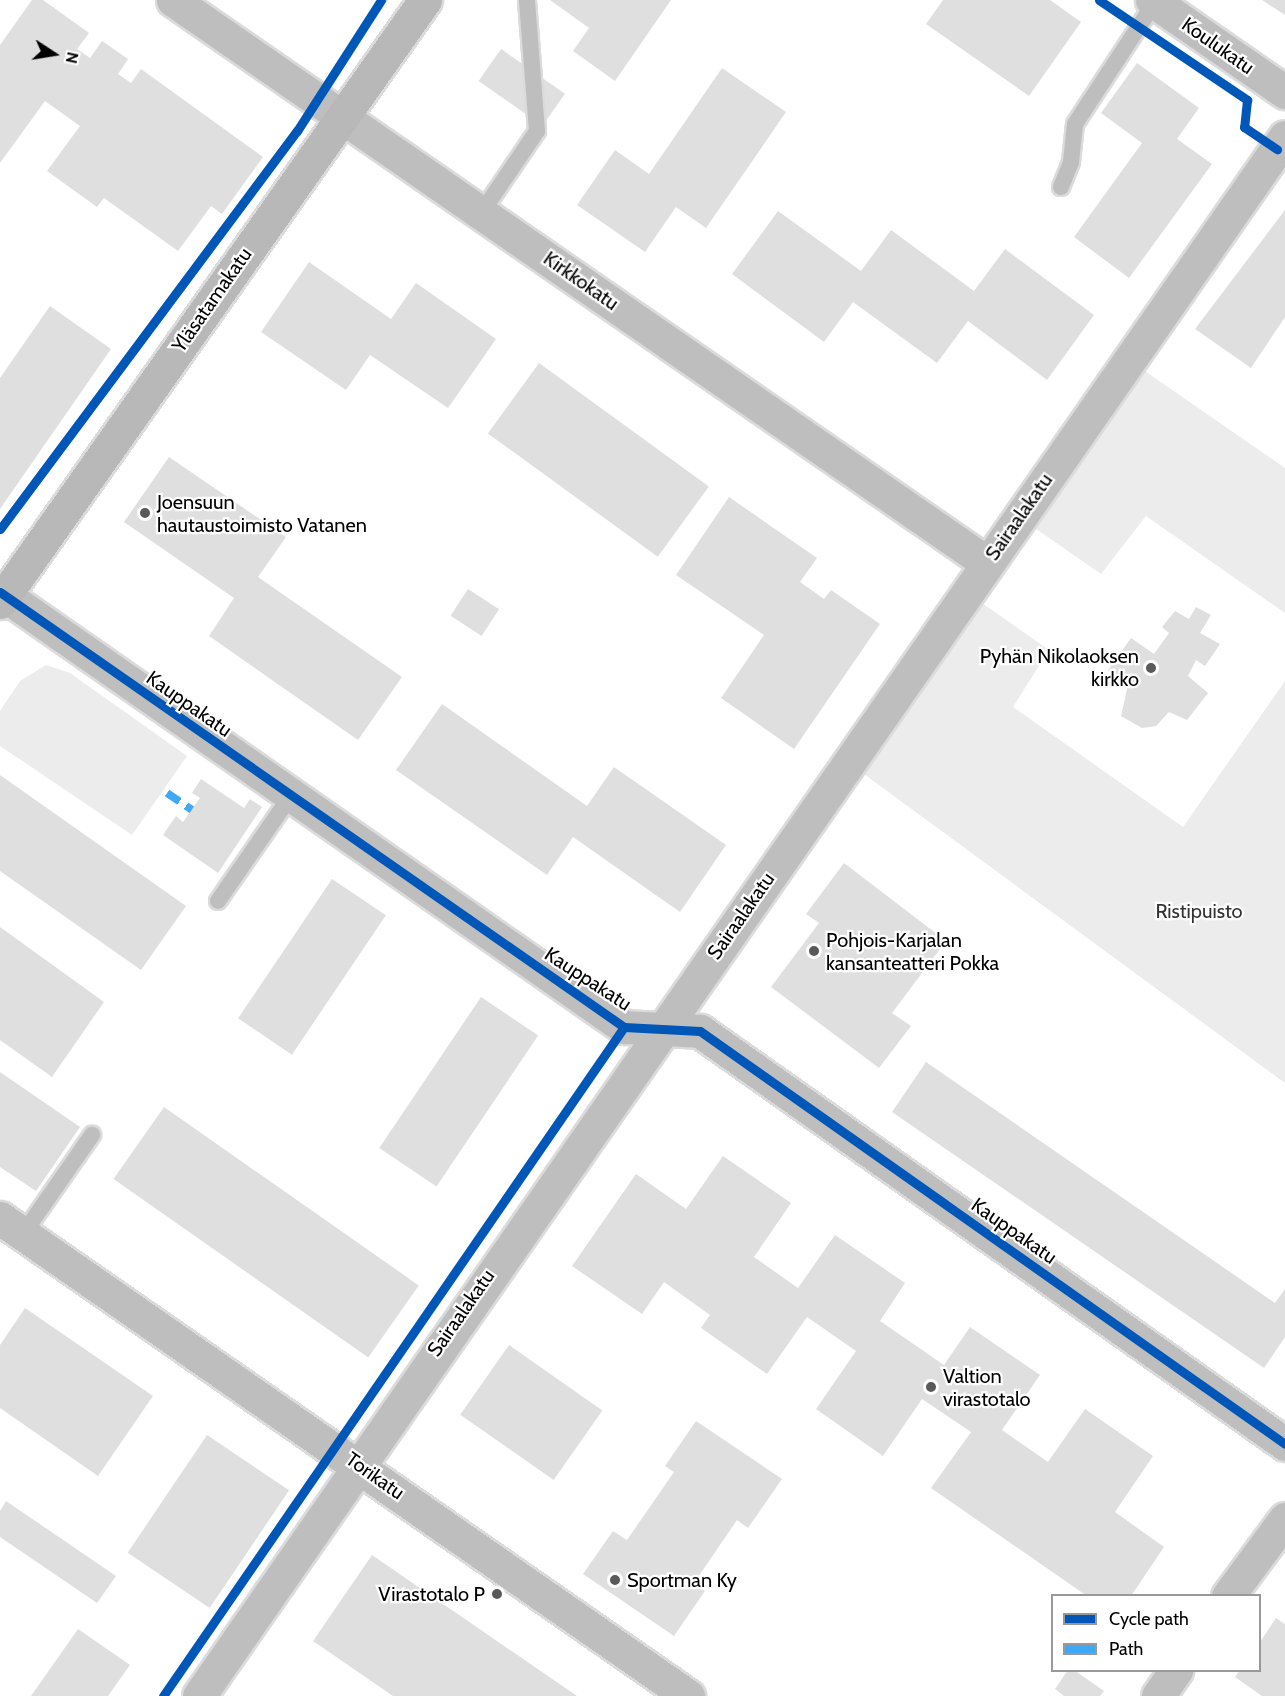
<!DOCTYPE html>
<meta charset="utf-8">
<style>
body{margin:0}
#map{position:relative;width:1285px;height:1696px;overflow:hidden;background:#fff;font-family:Cabin,sans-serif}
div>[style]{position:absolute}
.green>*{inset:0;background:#ececec}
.building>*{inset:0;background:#dfdfdf;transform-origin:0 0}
.roads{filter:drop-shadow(2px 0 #dbdbdb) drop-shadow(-2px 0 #dbdbdb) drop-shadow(0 2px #dbdbdb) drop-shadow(0 -2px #dbdbdb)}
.lane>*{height:16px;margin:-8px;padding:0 8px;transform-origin:8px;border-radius:8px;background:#bebebe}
.street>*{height:33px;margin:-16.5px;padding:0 16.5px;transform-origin:16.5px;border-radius:16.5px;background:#bebebe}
.secondary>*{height:33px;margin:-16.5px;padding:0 16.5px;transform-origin:16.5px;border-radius:16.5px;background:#b8b8b8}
.primary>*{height:33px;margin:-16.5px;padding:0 16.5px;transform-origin:16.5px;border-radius:16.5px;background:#bebebe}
.quiet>*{height:8px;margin-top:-4px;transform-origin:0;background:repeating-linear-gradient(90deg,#3fa9f5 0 15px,transparent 0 23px)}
.cycleway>*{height:9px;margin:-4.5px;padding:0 4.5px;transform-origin:4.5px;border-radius:4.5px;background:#0057b8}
.dots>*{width:16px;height:16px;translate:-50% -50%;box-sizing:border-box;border:3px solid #fff;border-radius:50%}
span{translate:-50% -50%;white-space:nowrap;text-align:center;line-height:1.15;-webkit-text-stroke:4.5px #fff;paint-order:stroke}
.street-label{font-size:20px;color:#000}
.poi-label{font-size:20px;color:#000}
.left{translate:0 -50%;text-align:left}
.right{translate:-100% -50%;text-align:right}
.park-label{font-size:20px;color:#333}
.legend{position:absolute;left:1051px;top:1594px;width:210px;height:78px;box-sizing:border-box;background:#fff;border:2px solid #999;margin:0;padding:8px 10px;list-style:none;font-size:18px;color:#000}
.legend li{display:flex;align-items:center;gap:12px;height:30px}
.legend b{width:30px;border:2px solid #999}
.north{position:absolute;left:24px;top:24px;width:60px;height:60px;-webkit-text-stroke:4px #fff;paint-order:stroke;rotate:102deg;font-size:16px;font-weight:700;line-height:24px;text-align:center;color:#000}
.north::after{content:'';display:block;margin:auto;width:21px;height:27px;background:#000;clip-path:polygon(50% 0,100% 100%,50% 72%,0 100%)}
</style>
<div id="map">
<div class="green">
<div style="clip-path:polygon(1139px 367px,1285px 468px,1285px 613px,1146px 516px,1101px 574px,1029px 524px)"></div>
<div style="clip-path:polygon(975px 598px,1049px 650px,1013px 707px,1183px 827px,1285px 681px,1285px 1083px,857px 769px)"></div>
<div style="clip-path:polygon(46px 665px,70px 673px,187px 756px,132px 835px,0 746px,0 711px,20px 681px)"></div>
</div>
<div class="building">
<div style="clip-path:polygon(32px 0,43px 0,89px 33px,77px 49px,90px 58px,102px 41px,128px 59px,118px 74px,131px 83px,141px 69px,263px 157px,222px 214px,211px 206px,178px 251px,104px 198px,97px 207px,47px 171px,80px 126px,45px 101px,0 163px,0 45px)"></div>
<div style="clip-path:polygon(550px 0,671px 0,615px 81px,573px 51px,589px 28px)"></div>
<div style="clip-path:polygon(943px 0,1050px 0,1081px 22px,1029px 96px,926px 24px)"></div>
<div style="clip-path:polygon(1262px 0,1285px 0,1285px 15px)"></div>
<div style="left:501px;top:49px;width:78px;height:39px;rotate:35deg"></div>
<div style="clip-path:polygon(1137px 63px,1199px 108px,1177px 139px,1212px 164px,1129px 278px,1074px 237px,1142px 143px,1101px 113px)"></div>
<div style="clip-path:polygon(722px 68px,786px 112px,706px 228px,676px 207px,645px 252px,577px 205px,615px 150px,649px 174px)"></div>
<div style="clip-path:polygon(1285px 210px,1285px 317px,1251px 368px,1195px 329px)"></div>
<div style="clip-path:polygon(778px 211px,861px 271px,891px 230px,974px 291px,1005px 249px,1094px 315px,1047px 380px,968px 321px,937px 363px,853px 302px,824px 342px,732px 274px)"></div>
<div style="clip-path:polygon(309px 262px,391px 319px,416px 283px,496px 339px,448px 408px,370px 355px,346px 390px,261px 332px)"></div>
<div style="clip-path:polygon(50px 306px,111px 349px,0 509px,0 378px)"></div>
<div style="left:539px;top:363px;width:210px;height:87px;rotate:36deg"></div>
<div style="clip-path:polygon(169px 457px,286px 537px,258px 577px,402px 677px,358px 740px,209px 636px,234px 598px,124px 522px)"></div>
<div style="clip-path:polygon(729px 497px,817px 558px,800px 582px,824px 599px,831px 590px,880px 624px,794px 749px,721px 698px,764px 635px,676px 575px)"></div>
<div style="left:468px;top:589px;width:37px;height:32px;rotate:33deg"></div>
<div style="clip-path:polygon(1196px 607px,1211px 615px,1200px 633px,1220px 644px,1205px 666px,1196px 660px,1188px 676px,1208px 693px,1187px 720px,1169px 712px,1156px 726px,1142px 728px,1121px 716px,1128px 685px,1108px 670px,1131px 638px,1154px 654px,1169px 633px,1162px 627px,1175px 611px,1189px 619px)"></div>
<div style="clip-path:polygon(442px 704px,587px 806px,614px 767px,726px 845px,680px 912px,573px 837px,547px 875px,396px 770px)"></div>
<div style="clip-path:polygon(0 775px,186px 906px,141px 970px,0 871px)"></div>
<div style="clip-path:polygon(201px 779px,244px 808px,250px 799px,262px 807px,218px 873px,163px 835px,176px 816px,183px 822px,200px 798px,192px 793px)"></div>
<div style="clip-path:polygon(844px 863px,946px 941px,892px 1013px,911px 1026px,879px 1068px,771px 987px,819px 923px,806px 914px)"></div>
<div style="left:332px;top:879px;width:65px;height:168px;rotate:34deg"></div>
<div style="clip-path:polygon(0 927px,104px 1002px,52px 1077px,0 1040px)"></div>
<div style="left:481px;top:997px;width:69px;height:182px;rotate:34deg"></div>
<div style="clip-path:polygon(926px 1062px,1275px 1303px,1285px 1289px,1285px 1337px,1264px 1368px,892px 1112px)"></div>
<div style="clip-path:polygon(0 1072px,80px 1127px,36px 1191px,0 1167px)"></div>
<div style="left:164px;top:1107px;width:311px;height:88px;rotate:35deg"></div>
<div style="clip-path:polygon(723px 1156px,791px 1203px,754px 1257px,798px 1288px,835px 1235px,905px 1283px,880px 1321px,944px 1365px,970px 1327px,1040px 1375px,1002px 1430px,1048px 1462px,1085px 1409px,1153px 1456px,1115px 1512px,1164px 1547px,1131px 1596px,1087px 1596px,931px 1488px,971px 1432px,922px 1399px,883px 1456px,816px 1409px,856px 1351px,807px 1317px,767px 1374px,701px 1328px,710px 1315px,664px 1282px,642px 1314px,572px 1266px,636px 1174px,686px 1209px)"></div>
<div style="clip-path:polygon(25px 1308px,153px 1396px,98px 1476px,0 1408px,0 1345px)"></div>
<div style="left:509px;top:1345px;width:114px;height:85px;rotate:35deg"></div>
<div style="clip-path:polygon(696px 1421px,782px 1479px,748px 1528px,737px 1520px,694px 1583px,705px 1591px,674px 1636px,583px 1574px,613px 1531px,627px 1540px,674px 1472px,665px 1466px)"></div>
<div style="left:207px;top:1435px;width:99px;height:142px;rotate:34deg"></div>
<div style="clip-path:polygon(6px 1501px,116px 1576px,97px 1603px,0 1537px,0 1511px)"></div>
<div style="clip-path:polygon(372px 1555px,577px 1696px,393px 1696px,313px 1641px)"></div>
<div style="clip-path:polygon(1276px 1618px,1285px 1624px,1285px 1696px,1262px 1696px,1235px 1677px,1240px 1670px,1260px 1670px,1260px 1642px)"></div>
<div style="clip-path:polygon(78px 1629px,130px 1665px,108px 1696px,31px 1696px)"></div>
<div style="clip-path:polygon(1068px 1670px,1074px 1670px,1104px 1691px,1100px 1696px,1064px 1696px,1055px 1689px)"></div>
</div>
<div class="roads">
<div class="lane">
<div style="left:1061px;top:187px;width:27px;rotate:-68deg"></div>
<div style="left:1071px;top:162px;width:38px;rotate:-84deg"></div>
<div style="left:1075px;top:124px;width:146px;rotate:-56.7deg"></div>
<div style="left:482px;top:212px;width:98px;rotate:-55.8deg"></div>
<div style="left:537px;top:131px;width:131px;rotate:-94.4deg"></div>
<div style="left:218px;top:901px;width:126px;rotate:-55.3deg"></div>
<div style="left:23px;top:1234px;width:121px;rotate:-55.1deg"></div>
</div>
<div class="street">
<div style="left:173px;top:0;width:990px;rotate:34.67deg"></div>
<div style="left:0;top:592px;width:761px;rotate:34.88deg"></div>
<div style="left:624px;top:1027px;width:76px;rotate:3deg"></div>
<div style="left:700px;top:1031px;width:716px;rotate:35.22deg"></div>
<div style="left:0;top:1218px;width:838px;rotate:34.79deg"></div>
<div style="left:1228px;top:1596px;width:96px;rotate:-53.5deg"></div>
<div style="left:199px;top:1696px;width:1900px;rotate:-55.14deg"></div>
<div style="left:1158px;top:1696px;width:32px;rotate:-55deg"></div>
</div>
<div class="secondary">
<div style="left:0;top:602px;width:737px;rotate:-54.78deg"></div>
</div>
<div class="primary">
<div style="left:1152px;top:0;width:162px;rotate:34.7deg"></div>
</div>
</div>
<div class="quiet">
<div style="left:167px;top:793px;width:30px;rotate:34deg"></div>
</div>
<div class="cycleway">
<div style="left:1099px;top:0;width:179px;rotate:34deg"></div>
<div style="left:1247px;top:100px;width:27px;rotate:96deg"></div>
<div style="left:1244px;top:127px;width:40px;rotate:34deg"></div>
<div style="left:0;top:529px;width:497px;rotate:-53.3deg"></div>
<div style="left:297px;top:131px;width:156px;rotate:-57.3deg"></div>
<div style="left:0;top:592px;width:761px;rotate:34.88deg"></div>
<div style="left:624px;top:1027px;width:76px;rotate:3deg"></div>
<div style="left:700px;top:1031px;width:716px;rotate:35.22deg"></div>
<div style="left:163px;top:1696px;width:812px;rotate:-55.43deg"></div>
</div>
<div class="dots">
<div style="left:145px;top:513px;background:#595959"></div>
<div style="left:1151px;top:668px;background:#595959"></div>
<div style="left:814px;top:951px;background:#595959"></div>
<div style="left:931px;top:1387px;background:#595959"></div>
<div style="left:615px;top:1580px;background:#595959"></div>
<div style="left:497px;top:1594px;background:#595959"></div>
</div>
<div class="street-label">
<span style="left:1218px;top:46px;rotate:35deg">Koulukatu</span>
<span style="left:581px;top:281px;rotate:35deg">Kirkkokatu</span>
<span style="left:212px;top:300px;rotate:-55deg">Yläsatamakatu</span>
<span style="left:1019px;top:517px;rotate:-55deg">Sairaalakatu</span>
<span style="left:189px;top:704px;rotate:35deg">Kauppakatu</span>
<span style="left:741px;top:916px;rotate:-55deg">Sairaalakatu</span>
<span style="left:588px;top:979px;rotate:33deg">Kauppakatu</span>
<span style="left:1014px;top:1231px;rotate:35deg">Kauppakatu</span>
<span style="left:461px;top:1313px;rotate:-55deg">Sairaalakatu</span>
<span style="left:375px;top:1476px;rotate:35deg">Torikatu</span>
</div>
<div class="poi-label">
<span class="left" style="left:157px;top:514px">Joensuun<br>hautaustoimisto Vatanen</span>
<span class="right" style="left:1139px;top:668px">Pyhän Nikolaoksen<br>kirkko</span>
<span class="left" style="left:826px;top:952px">Pohjois-Karjalan<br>kansanteatteri Pokka</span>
<span class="left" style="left:943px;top:1388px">Valtion<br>virastotalo</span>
<span class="left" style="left:627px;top:1580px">Sportman Ky</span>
<span class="right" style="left:485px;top:1594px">Virastotalo P</span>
</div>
<div class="park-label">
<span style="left:1199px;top:911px">Ristipuisto</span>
</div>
<ul class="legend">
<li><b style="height:8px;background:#0057b8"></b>Cycle path</li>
<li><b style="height:8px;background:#3fa9f5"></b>Path</li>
</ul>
<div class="north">N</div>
</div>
